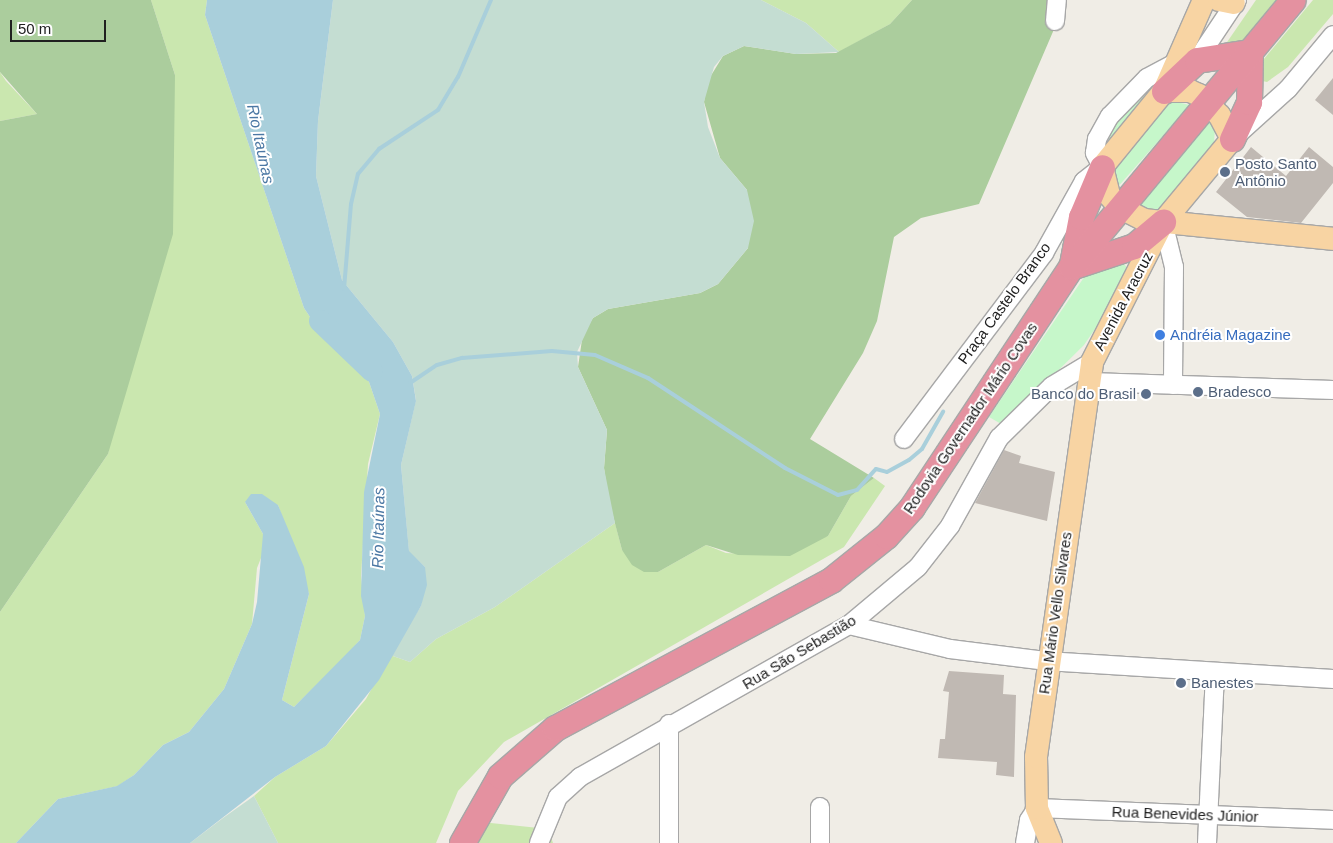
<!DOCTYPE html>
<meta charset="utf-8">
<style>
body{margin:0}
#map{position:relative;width:1333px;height:843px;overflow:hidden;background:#f0ede6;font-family:Arial,sans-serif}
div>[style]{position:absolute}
.grass>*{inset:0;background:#cae7af}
.forest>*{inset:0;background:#abcd9d}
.wetland>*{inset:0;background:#c4ddd2}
.park>*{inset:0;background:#c6f7ca}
.water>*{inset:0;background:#a9cfdb}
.stream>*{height:4px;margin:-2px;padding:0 2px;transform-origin:2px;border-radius:2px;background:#a9cfdb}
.river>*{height:22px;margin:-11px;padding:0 11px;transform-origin:11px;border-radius:11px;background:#a9cfdb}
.building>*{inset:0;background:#c0b9b3}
.roads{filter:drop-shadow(1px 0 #a7a7a7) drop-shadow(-1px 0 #a7a7a7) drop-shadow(0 1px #a7a7a7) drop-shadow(0 -1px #a7a7a7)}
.minor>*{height:18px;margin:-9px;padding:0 9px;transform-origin:9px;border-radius:9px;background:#fff}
.major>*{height:22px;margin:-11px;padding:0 11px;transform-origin:11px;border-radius:11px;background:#f8d4a3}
.highway>*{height:25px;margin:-12.5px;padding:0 12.5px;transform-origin:12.5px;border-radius:12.5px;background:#e491a0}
.dots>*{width:14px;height:14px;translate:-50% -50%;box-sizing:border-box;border:2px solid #fff;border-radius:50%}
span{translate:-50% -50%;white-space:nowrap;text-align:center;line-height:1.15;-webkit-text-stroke:4px #fff;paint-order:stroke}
.service-label{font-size:15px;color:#4e5e75}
.left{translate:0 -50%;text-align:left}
.right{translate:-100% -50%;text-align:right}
.street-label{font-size:15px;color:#202020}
.shop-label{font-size:15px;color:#366cbe}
.water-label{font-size:16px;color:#4c78a4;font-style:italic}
.scale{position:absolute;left:10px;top:20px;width:96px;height:22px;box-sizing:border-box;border:2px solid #202020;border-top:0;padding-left:6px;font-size:15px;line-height:18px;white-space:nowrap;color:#202020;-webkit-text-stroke:4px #fff;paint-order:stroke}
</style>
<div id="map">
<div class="grass">
<div style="clip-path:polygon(151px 0,207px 0,205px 15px,304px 308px,320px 332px,347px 345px,368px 379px,380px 414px,368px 464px,361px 576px,365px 616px,360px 640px,342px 660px,294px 707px,282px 700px,309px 594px,278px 505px,245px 502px,263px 534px,263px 553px,257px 568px,252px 624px,224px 689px,189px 732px,163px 745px,134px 775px,118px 786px,58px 799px,16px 843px,0 843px,0 612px,108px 454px,175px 75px)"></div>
<div style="clip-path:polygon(761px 0,912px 0,890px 24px,839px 52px,806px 23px)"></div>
<div style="clip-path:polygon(1256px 0,1277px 0,1240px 44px,1223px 48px)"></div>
<div style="clip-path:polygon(1313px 0,1333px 0,1333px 14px,1288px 67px,1267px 82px,1258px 80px,1259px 65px)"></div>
<div style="clip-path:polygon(0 72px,6px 81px,37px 114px,0 121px)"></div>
<div style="clip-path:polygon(874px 478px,885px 486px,844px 547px,504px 742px,458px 791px,436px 843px,278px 843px,254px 796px,275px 777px,326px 746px,366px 699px,390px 655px,410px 662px,436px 639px,495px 607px,615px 523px,622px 550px,658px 572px,706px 545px,726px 553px,764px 555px,828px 536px,851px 496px)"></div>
<div style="clip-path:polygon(481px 822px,548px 829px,553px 843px,470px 843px)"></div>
</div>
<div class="forest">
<div style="clip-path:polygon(0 0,151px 0,175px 75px,173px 234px,108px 454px,0 612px,0 121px,37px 114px,0 72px)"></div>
<div style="clip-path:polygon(912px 0,1051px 0,1058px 20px,979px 204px,921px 218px,894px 237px,877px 321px,863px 353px,810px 439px,874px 478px,851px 496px,828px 536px,790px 556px,738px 555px,706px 545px,658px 572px,644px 572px,632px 565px,622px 550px,608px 497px,604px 468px,607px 430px,578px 367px,583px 333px,593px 318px,608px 309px,700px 293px,718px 284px,748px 248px,747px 190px,720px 158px,704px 102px,707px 82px,723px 56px,744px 46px,796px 54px,836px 53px,890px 24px)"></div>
</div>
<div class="wetland">
<div style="clip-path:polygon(333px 0,761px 0,806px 23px,839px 52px,796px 54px,744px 46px,723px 56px,714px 67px,704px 102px,708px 127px,720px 158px,747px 190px,754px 221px,748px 248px,718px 284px,700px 293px,608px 309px,593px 318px,577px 352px,578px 367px,607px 430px,604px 468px,615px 523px,495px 607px,436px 639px,410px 662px,390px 655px,421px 606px,425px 567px,409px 552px,401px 465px,416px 400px,412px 376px,393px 342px,342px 280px,316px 176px,318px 121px)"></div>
<div style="clip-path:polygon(254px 796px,278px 843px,190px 843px,223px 818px)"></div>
</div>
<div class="park">
<div style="clip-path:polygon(1156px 87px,1106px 147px,1113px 127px,1138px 97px)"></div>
<div style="clip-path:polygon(1167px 100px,1190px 105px,1116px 189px,1111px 165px)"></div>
<div style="clip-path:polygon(1209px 120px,1215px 128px,1214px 143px,1157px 213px,1135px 208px)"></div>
<div style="clip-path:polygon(1109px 263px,1123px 263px,1133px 274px,1084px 345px,1003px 425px,989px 417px,1089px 270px)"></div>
</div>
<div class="water">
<div style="clip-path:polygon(207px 0,333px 0,318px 121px,316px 176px,342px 280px,393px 342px,412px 376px,416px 401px,401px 465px,409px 551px,425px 567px,427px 585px,421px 606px,379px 680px,326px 746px,275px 777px,190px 843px,16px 843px,58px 799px,117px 786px,134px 775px,163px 745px,189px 732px,224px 689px,252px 624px,257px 602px,263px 534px,245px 502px,251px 494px,262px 494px,278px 505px,304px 567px,309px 594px,282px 700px,294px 707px,360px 640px,365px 616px,361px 596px,364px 492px,380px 414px,368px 379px,347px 345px,320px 332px,304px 308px,205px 15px)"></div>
</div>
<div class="stream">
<div style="left:344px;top:289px;width:85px;rotate:-85.3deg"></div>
<div style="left:351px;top:204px;width:31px;rotate:-77deg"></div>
<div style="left:358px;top:174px;width:33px;rotate:-50deg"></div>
<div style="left:379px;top:149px;width:71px;rotate:-33.5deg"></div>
<div style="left:438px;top:110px;width:39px;rotate:-59deg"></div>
<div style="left:458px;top:77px;width:84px;rotate:-66.8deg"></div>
<div style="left:410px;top:383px;width:32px;rotate:-34deg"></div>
<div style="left:437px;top:365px;width:26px;rotate:-16deg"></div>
<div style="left:462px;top:358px;width:90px;rotate:-4.4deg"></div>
<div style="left:552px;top:351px;width:43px;rotate:5.3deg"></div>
<div style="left:595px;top:355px;width:58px;rotate:23.5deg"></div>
<div style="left:648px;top:378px;width:164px;rotate:33.3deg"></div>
<div style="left:785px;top:468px;width:59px;rotate:27deg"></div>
<div style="left:838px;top:495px;width:20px;rotate:-15deg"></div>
<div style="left:857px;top:490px;width:28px;rotate:-48deg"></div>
<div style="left:876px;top:469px;width:11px;rotate:15deg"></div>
<div style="left:887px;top:472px;width:25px;rotate:-29deg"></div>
<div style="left:909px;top:460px;width:17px;rotate:-40deg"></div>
<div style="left:922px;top:449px;width:43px;rotate:-60.4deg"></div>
</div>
<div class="river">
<div style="left:320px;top:321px;width:72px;rotate:43.9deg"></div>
</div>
<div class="building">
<div style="clip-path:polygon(1333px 78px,1333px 115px,1315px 100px)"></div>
<div style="clip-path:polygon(1251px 147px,1286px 176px,1309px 147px,1333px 167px,1333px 183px,1301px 223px,1247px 217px,1216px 192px)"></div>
<div style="clip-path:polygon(1004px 450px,1021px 456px,1019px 463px,1055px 472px,1047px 521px,975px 503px)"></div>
<div style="clip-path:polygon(949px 671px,1004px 675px,1003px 694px,1016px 695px,1014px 777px,996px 775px,997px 762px,938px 758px,940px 739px,945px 739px,949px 692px,943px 691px)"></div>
</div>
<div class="roads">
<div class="minor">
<div style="left:1055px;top:21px;width:21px;rotate:-85deg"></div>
<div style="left:1238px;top:134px;width:67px;rotate:-42deg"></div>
<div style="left:1288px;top:89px;width:70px;rotate:-50.2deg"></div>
<div style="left:1163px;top:222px;width:46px;rotate:76.3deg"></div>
<div style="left:1174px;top:267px;width:118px;rotate:90.5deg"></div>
<div style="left:1091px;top:382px;width:242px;rotate:1.9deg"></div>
<div style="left:904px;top:439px;width:233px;rotate:-53deg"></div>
<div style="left:1044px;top:253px;width:82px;rotate:-60.9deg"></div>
<div style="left:1084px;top:181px;width:23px;rotate:-38deg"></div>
<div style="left:1102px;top:167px;width:16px;rotate:-117deg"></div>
<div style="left:1095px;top:153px;width:14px;rotate:-82deg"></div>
<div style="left:1097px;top:139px;width:26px;rotate:-61deg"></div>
<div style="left:1110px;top:116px;width:53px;rotate:-45.8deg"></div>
<div style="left:1147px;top:78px;width:34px;rotate:-28deg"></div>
<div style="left:1177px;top:62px;width:20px;rotate:-6deg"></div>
<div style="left:1197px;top:60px;width:72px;rotate:-56.3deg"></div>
<div style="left:849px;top:625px;width:104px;rotate:13.4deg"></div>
<div style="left:950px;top:649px;width:98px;rotate:7.1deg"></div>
<div style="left:1047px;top:661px;width:287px;rotate:3.6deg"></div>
<div style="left:539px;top:843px;width:50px;rotate:-67.6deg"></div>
<div style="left:558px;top:797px;width:30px;rotate:-42deg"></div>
<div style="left:580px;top:777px;width:309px;rotate:-29.5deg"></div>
<div style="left:849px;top:625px;width:90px;rotate:-40deg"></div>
<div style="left:918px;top:567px;width:52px;rotate:-52deg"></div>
<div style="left:950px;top:526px;width:101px;rotate:-60.9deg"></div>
<div style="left:999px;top:438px;width:74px;rotate:-44.5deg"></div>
<div style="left:1052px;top:386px;width:47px;rotate:-31deg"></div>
<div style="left:669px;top:843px;width:119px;rotate:-90deg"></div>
<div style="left:820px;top:843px;width:36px;rotate:-90deg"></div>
<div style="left:1025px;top:843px;width:23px;rotate:-80deg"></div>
<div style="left:1029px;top:820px;width:14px;rotate:-56deg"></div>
<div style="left:1037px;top:808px;width:296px;rotate:2.3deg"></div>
<div style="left:1207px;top:843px;width:171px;rotate:-87.3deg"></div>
</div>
<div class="major">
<div style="left:1204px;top:0;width:99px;rotate:113.7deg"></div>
<div style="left:1164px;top:91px;width:98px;rotate:129.2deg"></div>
<div style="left:1102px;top:167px;width:29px;rotate:76deg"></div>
<div style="left:1109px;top:195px;width:16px;rotate:50deg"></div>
<div style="left:1119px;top:207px;width:28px;rotate:27deg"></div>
<div style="left:1144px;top:220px;width:190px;rotate:5.7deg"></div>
<div style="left:1219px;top:0;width:15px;rotate:11deg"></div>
<div style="left:1051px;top:843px;width:38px;rotate:-112deg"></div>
<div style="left:1037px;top:808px;width:51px;rotate:-91.1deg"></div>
<div style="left:1036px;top:757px;width:399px;rotate:-81.9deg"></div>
<div style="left:1092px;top:362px;width:157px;rotate:-63.1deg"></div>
<div style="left:1163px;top:222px;width:108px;rotate:-50.3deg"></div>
<div style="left:1232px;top:139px;width:27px;rotate:-118deg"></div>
<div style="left:1219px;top:115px;width:28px;rotate:-135deg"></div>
<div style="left:1199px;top:95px;width:10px;rotate:-156deg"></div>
<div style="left:1190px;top:91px;width:26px;rotate:180deg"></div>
</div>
<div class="highway">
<div style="left:1164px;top:91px;width:45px;rotate:-43.2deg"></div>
<div style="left:1197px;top:60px;width:54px;rotate:-8.6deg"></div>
<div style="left:1232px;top:139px;width:41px;rotate:-65.3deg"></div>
<div style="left:1249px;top:102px;width:50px;rotate:-88.9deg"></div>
<div style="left:1072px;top:264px;width:48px;rotate:-79.2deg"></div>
<div style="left:1081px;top:217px;width:54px;rotate:-67.2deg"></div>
<div style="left:1071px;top:267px;width:66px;rotate:-18.4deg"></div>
<div style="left:1134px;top:246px;width:38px;rotate:-40deg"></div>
<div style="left:462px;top:843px;width:77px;rotate:-60.4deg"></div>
<div style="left:500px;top:776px;width:73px;rotate:-41.1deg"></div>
<div style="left:555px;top:728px;width:313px;rotate:-28.2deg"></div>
<div style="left:831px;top:580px;width:70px;rotate:-38.7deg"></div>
<div style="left:886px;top:536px;width:39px;rotate:-48deg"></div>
<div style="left:912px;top:507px;width:288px;rotate:-56.5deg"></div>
<div style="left:1071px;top:267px;width:347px;rotate:-50.3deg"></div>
</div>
</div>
<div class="dots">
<div style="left:1225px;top:172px;background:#5c6f8a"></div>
<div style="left:1160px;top:335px;background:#3f7fe0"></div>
<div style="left:1198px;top:392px;background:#5c6f8a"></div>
<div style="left:1146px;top:394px;background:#5c6f8a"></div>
<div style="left:1181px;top:683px;background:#5c6f8a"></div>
</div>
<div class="service-label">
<span class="left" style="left:1235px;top:172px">Posto Santo<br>Antônio</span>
<span class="left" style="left:1208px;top:392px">Bradesco</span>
<span class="right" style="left:1136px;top:394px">Banco do Brasil</span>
<span class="left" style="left:1191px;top:683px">Banestes</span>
</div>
<div class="street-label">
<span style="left:1123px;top:301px;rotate:-62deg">Avenida Aracruz</span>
<span style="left:1004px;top:303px;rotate:-54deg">Praça Castelo Branco</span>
<span style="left:970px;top:418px;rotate:-56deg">Rodovia Governador Mário Covas</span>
<span style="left:1055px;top:613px;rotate:-82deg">Rua Mário Vello Silvares</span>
<span style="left:799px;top:652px;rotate:-31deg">Rua São Sebastião</span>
<span style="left:1185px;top:814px;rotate:2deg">Rua Benevides Júnior</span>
</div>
<div class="shop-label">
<span class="left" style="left:1170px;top:335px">Andréia Magazine</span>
</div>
<div class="water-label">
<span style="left:260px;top:144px;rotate:78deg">Rio Itaúnas</span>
<span style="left:379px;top:528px;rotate:-89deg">Rio Itaúnas</span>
</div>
<div class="scale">50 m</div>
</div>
